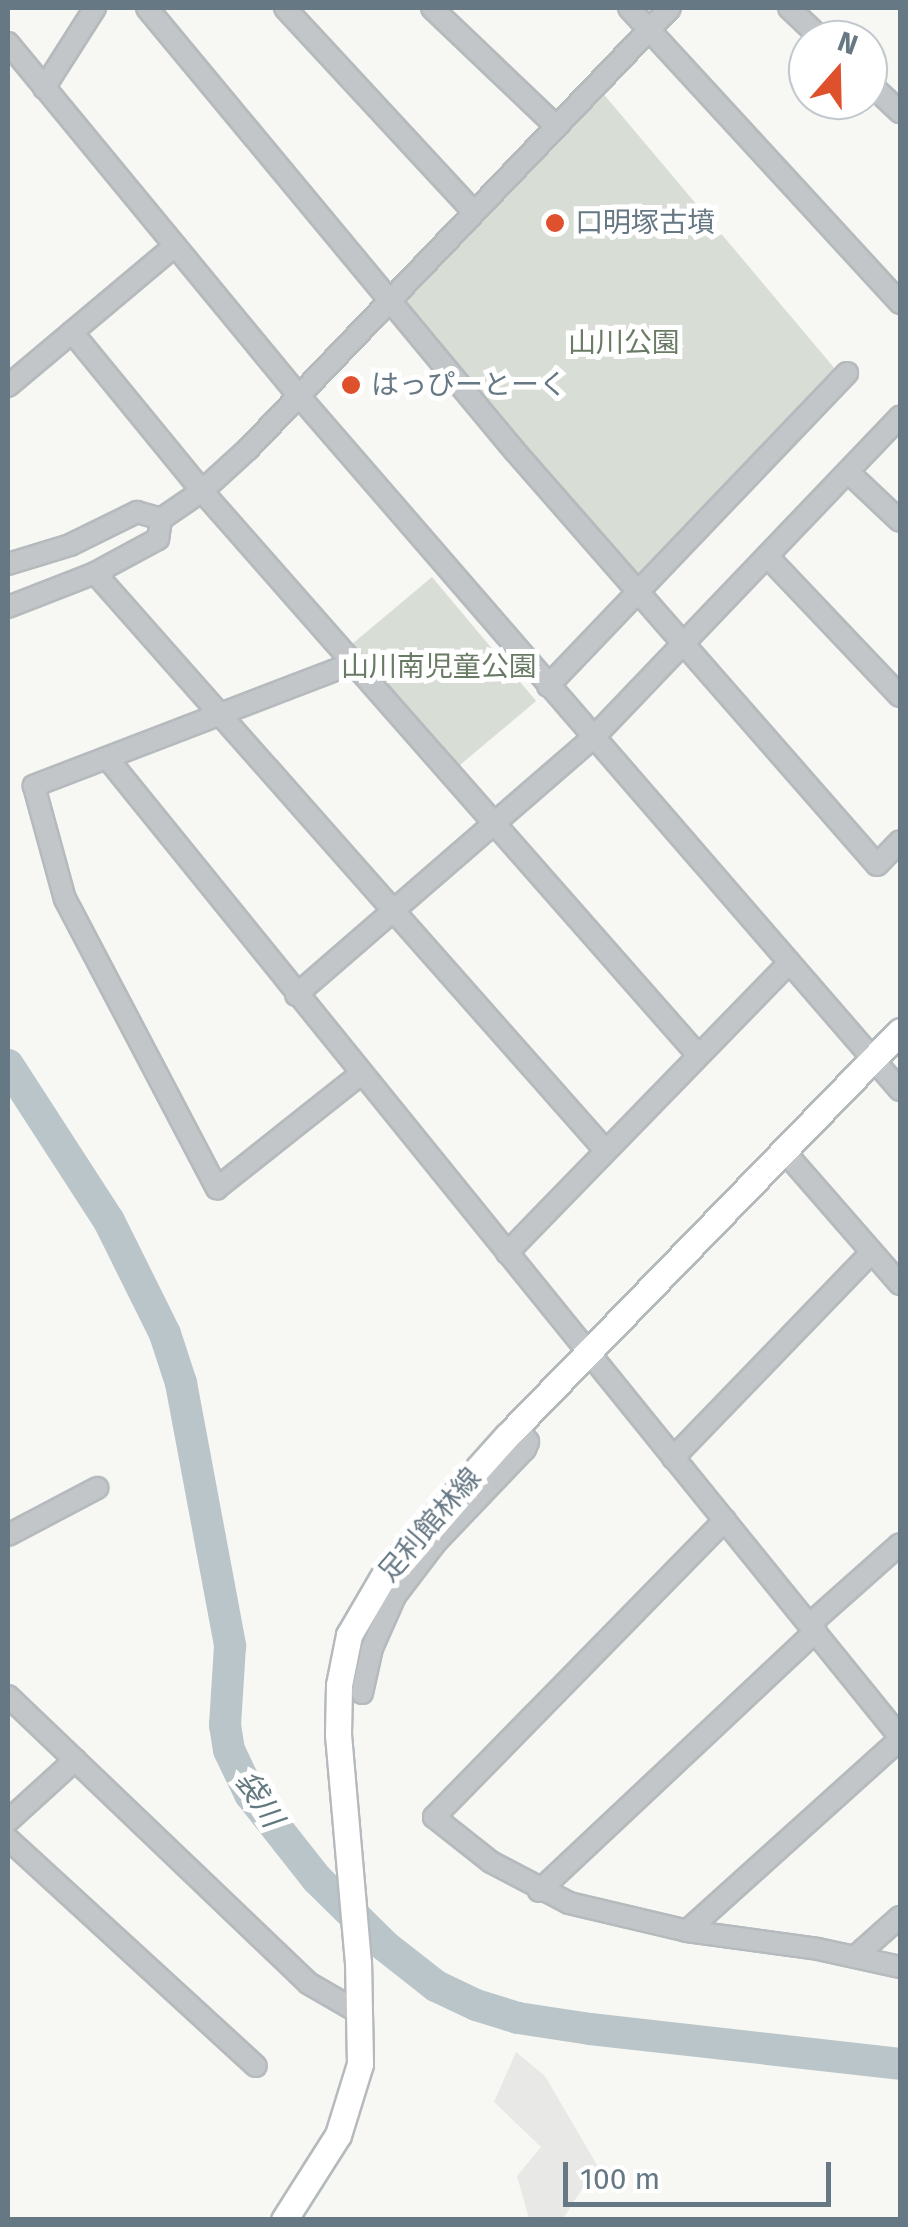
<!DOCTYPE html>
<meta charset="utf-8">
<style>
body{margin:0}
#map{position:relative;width:908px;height:2227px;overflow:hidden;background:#f7f7f4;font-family:"Fira Sans","Noto Sans JP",sans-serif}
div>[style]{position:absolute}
.built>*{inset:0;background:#e8e8e7}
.green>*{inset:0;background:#d8ded5;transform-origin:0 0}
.river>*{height:32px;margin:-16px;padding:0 16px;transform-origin:16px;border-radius:16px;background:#b9c5c8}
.roads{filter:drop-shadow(2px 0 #b5babd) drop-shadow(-2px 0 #b5babd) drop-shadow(0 2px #b5babd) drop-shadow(0 -2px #b5babd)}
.minor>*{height:20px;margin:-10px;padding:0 10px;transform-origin:10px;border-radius:10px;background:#c2c6c9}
.major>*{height:25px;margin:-12.5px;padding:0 12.5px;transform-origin:12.5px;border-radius:12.5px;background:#fff}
.dots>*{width:28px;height:28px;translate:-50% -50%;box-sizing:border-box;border:5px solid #fff;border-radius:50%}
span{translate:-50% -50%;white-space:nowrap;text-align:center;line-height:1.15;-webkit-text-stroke:10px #fff;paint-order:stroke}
.poi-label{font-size:28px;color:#667884}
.left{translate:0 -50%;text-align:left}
.park-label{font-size:28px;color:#6a7b65}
.street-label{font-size:28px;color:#667884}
.water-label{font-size:30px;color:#637980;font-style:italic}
.frame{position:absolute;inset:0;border:10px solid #667884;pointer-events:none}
.north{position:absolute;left:788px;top:20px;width:100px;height:100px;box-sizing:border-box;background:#fff;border:2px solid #c2c9ce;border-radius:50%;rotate:20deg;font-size:28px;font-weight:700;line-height:40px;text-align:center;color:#667884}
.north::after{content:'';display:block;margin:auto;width:35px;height:45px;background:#df502c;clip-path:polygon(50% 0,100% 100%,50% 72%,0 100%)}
.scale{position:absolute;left:563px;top:2162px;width:268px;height:45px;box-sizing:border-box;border:5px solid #667884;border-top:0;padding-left:12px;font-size:30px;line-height:35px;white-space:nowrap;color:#667884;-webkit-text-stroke:8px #fff;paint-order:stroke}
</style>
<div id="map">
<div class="built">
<div style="clip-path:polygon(516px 2052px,545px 2076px,597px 2165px,563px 2219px,529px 2219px,517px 2176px,541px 2147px,494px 2102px)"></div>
</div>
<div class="green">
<div style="clip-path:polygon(601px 91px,836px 370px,637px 581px,406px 308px,405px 293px)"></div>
<div style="left:432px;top:577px;width:162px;height:109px;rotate:50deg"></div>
</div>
<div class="river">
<div style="left:8px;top:1065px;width:186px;rotate:57.1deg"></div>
<div style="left:109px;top:1221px;width:126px;rotate:63.6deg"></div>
<div style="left:165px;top:1334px;width:52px;rotate:71.9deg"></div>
<div style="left:181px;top:1383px;width:268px;rotate:79.4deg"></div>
<div style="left:230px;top:1646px;width:79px;rotate:93.6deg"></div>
<div style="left:225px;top:1725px;width:25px;rotate:81deg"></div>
<div style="left:229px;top:1750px;width:49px;rotate:64.5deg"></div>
<div style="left:250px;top:1794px;width:108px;rotate:51.8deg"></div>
<div style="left:317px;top:1879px;width:95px;rotate:44.6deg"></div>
<div style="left:385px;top:1946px;width:65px;rotate:38.1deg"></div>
<div style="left:436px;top:1986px;width:44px;rotate:25.4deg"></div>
<div style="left:476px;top:2005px;width:44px;rotate:17.2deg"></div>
<div style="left:518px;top:2018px;width:73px;rotate:8.7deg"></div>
<div style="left:590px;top:2029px;width:312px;rotate:6.4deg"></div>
</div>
<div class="roads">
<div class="minor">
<div style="left:147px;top:8px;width:575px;rotate:50.3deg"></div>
<div style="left:514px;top:450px;width:551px;rotate:48.82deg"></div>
<div style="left:877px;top:865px;width:33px;rotate:-46deg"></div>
<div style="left:285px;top:8px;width:278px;rotate:47.2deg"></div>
<div style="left:432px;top:8px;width:171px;rotate:43.6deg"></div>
<div style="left:629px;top:8px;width:401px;rotate:47.4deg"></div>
<div style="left:789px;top:8px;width:47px;rotate:43.3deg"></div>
<div style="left:8px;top:43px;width:457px;rotate:50.5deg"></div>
<div style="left:299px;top:396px;width:918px;rotate:49.11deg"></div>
<div style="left:868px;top:82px;width:44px;rotate:43.2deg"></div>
<div style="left:44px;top:88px;width:95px;rotate:-57.5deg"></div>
<div style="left:72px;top:332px;width:205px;rotate:50.7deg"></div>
<div style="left:202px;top:491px;width:751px;rotate:48.67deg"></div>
<div style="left:8px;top:386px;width:218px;rotate:-40deg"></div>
<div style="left:848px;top:472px;width:71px;rotate:43.3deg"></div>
<div style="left:767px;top:556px;width:193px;rotate:46.5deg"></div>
<div style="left:8px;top:564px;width:65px;rotate:-17deg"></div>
<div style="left:70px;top:545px;width:75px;rotate:-26.2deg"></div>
<div style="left:137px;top:512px;width:25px;rotate:16deg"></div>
<div style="left:95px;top:573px;width:771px;rotate:48.52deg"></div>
<div style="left:8px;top:607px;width:93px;rotate:-21.3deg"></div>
<div style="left:95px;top:573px;width:72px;rotate:-28.4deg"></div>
<div style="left:158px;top:539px;width:20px;rotate:-81deg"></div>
<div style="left:161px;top:519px;width:50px;rotate:-34.3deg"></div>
<div style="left:202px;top:491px;width:62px;rotate:-42.4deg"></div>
<div style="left:248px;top:449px;width:610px;rotate:-46.26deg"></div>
<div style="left:351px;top:664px;width:340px;rotate:159deg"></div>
<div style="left:34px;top:786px;width:117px;rotate:74.7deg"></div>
<div style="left:65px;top:899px;width:327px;rotate:62.3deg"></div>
<div style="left:217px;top:1188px;width:185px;rotate:-38.4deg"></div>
<div style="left:548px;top:686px;width:433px;rotate:-46.3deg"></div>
<div style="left:108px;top:759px;width:1258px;rotate:51deg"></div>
<div style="left:296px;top:995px;width:391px;rotate:-40.9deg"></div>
<div style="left:592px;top:739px;width:446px;rotate:-46.3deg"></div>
<div style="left:783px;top:1150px;width:178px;rotate:48.9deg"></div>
<div style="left:507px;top:1253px;width:405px;rotate:-45.8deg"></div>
<div style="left:673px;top:1458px;width:286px;rotate:-46deg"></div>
<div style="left:725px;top:1520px;width:416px;rotate:134.4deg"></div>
<div style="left:434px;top:1817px;width:73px;rotate:38.3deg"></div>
<div style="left:491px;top:1862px;width:88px;rotate:27.7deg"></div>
<div style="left:569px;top:1903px;width:121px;rotate:13.3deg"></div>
<div style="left:687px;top:1931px;width:132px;rotate:7.8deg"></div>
<div style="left:818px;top:1949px;width:84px;rotate:12.4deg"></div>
<div style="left:8px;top:1535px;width:101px;rotate:-27.8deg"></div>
<div style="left:810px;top:1624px;width:120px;rotate:-41.6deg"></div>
<div style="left:362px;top:1693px;width:46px;rotate:-77.5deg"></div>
<div style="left:372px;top:1648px;width:57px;rotate:-66.1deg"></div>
<div style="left:395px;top:1596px;width:68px;rotate:-52.8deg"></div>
<div style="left:436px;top:1542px;width:129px;rotate:-46.3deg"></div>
<div style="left:525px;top:1449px;width:8px;rotate:-67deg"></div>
<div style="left:528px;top:1442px;width:19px;rotate:-125deg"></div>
<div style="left:8px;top:1696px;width:415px;rotate:43.7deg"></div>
<div style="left:308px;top:1983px;width:60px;rotate:30deg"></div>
<div style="left:8px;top:1821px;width:91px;rotate:-42.3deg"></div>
<div style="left:8px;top:1839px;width:336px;rotate:42.5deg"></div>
<div style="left:539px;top:1891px;width:380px;rotate:-43.2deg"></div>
<div style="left:687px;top:1931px;width:287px;rotate:-42deg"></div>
<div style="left:856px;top:1956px;width:59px;rotate:-41.6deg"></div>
</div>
<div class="major">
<div style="left:284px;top:2220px;width:101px;rotate:-57.6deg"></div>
<div style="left:338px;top:2135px;width:74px;rotate:-72.8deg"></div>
<div style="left:360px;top:2064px;width:101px;rotate:-91.1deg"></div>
<div style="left:358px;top:1963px;width:230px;rotate:-95deg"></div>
<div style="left:338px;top:1734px;width:49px;rotate:-88.8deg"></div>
<div style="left:339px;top:1685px;width:51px;rotate:-78.7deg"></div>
<div style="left:349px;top:1635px;width:75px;rotate:-59.7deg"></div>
<div style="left:387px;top:1570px;width:180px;rotate:-48.2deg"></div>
<div style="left:507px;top:1436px;width:564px;rotate:-45.86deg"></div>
</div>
</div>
<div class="dots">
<div style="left:555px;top:223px;background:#df502c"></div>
<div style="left:351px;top:385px;background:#df502c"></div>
</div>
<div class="poi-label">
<span class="left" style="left:575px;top:223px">口明塚古墳</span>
<span class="left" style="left:371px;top:385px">はっぴーとーく</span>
</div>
<div class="park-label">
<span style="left:624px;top:343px">山川公園</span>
<span style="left:439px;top:667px">山川南児童公園</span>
</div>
<div class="street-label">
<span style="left:430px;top:1525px;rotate:-49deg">足利館林線</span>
</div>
<div class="water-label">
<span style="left:259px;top:1799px;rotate:57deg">袋川</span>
</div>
<div class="frame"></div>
<div class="north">N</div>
<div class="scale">100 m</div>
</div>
